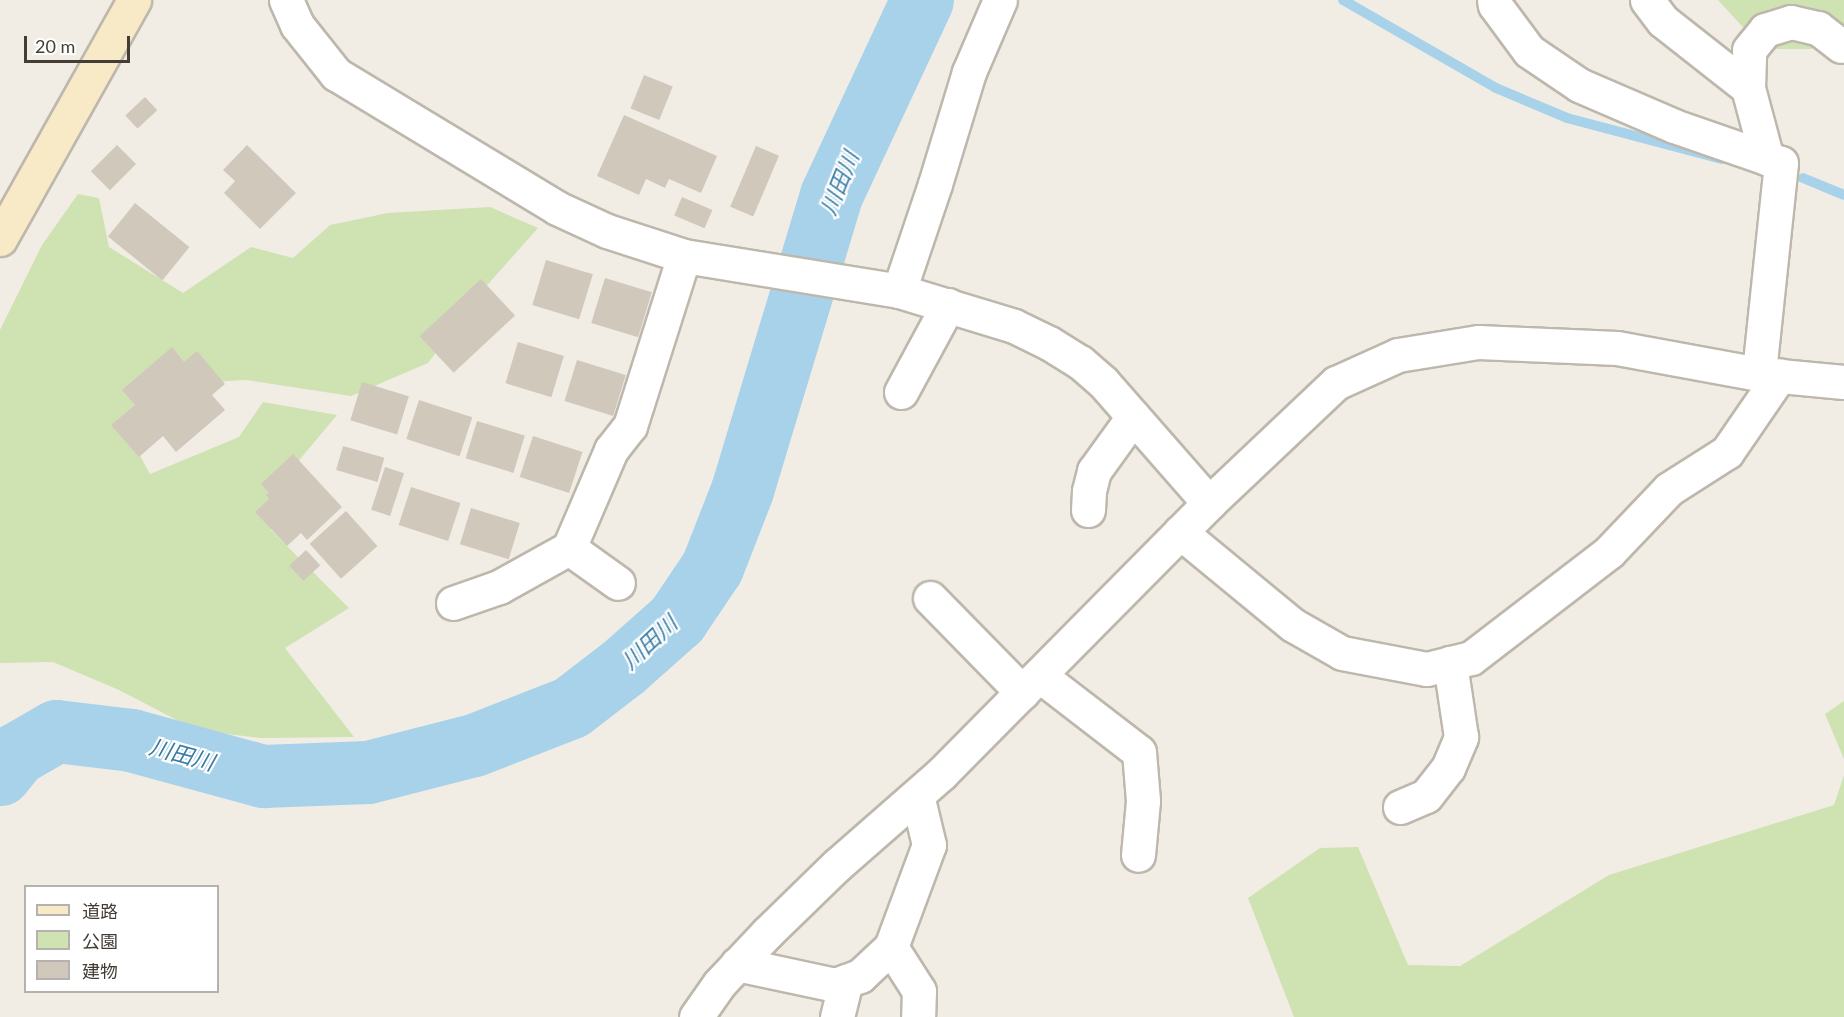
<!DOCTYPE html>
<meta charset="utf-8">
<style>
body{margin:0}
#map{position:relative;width:1844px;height:1017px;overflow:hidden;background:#f1ede5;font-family:Lato,"Noto Sans JP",sans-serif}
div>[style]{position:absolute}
.green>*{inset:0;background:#cfe2b2}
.stream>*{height:10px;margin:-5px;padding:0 5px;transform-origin:5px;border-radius:5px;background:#a7d2e9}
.river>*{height:63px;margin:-31.5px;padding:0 31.5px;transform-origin:31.5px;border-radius:31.5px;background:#a7d2e9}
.building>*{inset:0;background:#d1c8bc;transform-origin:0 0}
.roads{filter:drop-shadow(2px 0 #beb7ac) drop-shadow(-2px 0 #beb7ac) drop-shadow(0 2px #beb7ac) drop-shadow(0 -2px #beb7ac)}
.street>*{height:33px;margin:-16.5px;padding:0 16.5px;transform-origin:16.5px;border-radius:16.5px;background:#fff}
.secondary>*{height:33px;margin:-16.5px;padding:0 16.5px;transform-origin:16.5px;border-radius:16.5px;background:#f9eac7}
span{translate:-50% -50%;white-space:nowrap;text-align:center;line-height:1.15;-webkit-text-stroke:4.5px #fff;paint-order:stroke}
.water-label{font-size:22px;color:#397da4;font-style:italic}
.legend{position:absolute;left:24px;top:885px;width:195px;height:108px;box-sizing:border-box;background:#fff;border:2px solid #b4b1af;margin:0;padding:8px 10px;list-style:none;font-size:18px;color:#433d36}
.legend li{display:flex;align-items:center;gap:12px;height:30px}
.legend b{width:30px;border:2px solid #b4b1af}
.scale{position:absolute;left:24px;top:36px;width:106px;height:27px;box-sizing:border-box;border:3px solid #433d36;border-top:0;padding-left:8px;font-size:18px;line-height:21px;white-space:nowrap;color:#433d36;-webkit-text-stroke:4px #fff;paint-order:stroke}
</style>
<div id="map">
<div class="green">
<div style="clip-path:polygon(1718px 0,1844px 0,1844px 40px,1810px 49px,1763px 49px)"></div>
<div style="clip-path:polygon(78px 194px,99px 198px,109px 247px,183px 293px,251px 247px,293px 258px,330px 225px,388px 213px,490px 207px,538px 228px,482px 291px,428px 363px,351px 396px,246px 380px,159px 385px,120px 419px,150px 474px,239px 437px,263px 402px,337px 415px,280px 483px,271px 530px,349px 608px,285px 648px,354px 737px,260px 738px,196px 730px,119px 690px,53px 662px,0 663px,0 330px,42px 245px)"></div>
<div style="clip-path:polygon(1844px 701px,1844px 759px,1825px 714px)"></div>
<div style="clip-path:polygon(1844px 775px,1844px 1017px,1294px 1017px,1248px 898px,1320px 848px,1358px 847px,1408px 965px,1460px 966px,1609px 875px,1834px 805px)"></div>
</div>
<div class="stream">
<div style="left:1343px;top:0;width:177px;rotate:29.9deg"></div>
<div style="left:1496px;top:88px;width:77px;rotate:22.9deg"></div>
<div style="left:1567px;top:118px;width:160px;rotate:14.8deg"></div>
<div style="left:1803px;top:178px;width:44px;rotate:22.5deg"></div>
</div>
<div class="river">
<div style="left:0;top:774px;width:26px;rotate:-51deg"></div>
<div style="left:16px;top:754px;width:46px;rotate:-29.9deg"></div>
<div style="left:56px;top:731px;width:76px;rotate:6.8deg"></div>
<div style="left:131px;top:740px;width:137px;rotate:15.3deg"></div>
<div style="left:263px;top:776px;width:105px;rotate:-2.2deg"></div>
<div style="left:368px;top:772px;width:109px;rotate:-14.3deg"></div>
<div style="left:474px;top:745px;width:104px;rotate:-21.4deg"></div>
<div style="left:571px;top:707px;width:66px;rotate:-37.6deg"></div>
<div style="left:623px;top:667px;width:72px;rotate:-41.6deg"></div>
<div style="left:677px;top:619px;width:63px;rotate:-56.1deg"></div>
<div style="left:712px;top:567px;width:83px;rotate:-68.7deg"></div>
<div style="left:742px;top:490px;width:308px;rotate:-73.2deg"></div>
<div style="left:831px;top:195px;width:215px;rotate:-65deg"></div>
</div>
<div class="building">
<div style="left:644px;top:75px;width:31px;height:36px;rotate:22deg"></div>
<div style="left:145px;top:97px;width:18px;height:27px;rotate:47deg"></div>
<div style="clip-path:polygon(624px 115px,717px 156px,701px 193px,669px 179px,665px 188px,646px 179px,639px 195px,597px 176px)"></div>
<div style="left:117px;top:145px;width:27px;height:37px;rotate:45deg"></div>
<div style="clip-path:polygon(247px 145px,296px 193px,260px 229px,224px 193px,235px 181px,223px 170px)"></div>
<div style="left:756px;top:146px;width:25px;height:66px;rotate:23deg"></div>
<div style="left:682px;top:197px;width:33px;height:20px;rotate:23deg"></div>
<div style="left:135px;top:203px;width:70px;height:43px;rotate:39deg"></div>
<div style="left:546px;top:260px;width:49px;height:47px;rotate:17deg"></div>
<div style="left:605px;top:278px;width:49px;height:47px;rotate:17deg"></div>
<div style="left:481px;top:279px;width:50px;height:84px;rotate:47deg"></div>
<div style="left:518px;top:342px;width:48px;height:43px;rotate:17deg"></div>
<div style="clip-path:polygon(172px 347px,184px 362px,197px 351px,225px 384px,212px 395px,225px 410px,176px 452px,163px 436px,139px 457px,111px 425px,135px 405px,122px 390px)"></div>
<div style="left:577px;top:360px;width:51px;height:43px;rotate:17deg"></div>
<div style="left:362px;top:382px;width:49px;height:40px;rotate:17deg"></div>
<div style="left:419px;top:400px;width:56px;height:41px;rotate:18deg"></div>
<div style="left:477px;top:421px;width:50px;height:39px;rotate:17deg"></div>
<div style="left:533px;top:436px;width:52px;height:43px;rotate:18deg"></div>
<div style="left:343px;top:446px;width:43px;height:25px;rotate:16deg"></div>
<div style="clip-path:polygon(293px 454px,342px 507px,307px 540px,301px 533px,287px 546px,255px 512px,269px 499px,266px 495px,269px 493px,261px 484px)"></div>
<div style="left:385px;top:467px;width:20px;height:45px;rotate:18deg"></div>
<div style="left:411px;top:487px;width:52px;height:40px;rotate:18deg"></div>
<div style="left:471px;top:508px;width:51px;height:38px;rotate:17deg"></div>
<div style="left:346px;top:511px;width:47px;height:49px;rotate:48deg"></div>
<div style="left:306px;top:550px;width:21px;height:23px;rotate:47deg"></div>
</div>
<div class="roads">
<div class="street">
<div style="left:286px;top:0;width:27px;rotate:66deg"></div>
<div style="left:297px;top:25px;width:63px;rotate:51.5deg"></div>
<div style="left:336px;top:74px;width:258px;rotate:31.2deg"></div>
<div style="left:557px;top:208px;width:55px;rotate:24.7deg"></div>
<div style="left:607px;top:231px;width:81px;rotate:18deg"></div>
<div style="left:684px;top:256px;width:218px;rotate:9.2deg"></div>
<div style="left:899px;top:291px;width:120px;rotate:16.9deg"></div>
<div style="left:1014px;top:326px;width:39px;rotate:26deg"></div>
<div style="left:1049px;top:343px;width:36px;rotate:32deg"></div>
<div style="left:1080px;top:362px;width:30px;rotate:41deg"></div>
<div style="left:1103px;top:382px;width:161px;rotate:48.8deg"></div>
<div style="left:1494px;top:0;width:5px;rotate:79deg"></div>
<div style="left:1495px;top:5px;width:57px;rotate:53.5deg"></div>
<div style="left:1529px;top:51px;width:60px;rotate:34.2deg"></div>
<div style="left:1579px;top:85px;width:103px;rotate:23.3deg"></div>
<div style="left:1674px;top:126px;width:113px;rotate:19.1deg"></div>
<div style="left:1781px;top:163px;width:212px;rotate:96deg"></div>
<div style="left:1647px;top:0;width:26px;rotate:53deg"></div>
<div style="left:1663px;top:21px;width:108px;rotate:38.2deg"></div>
<div style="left:1748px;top:88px;width:73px;rotate:75deg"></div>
<div style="left:1748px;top:88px;width:38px;rotate:-88deg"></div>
<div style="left:1749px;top:50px;width:26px;rotate:-51deg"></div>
<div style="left:1765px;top:30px;width:27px;rotate:-17deg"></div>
<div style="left:1791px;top:22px;width:28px;rotate:13deg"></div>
<div style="left:1818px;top:28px;width:29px;rotate:38deg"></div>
<div style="left:899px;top:291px;width:113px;rotate:-71.4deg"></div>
<div style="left:935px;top:184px;width:117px;rotate:-73.1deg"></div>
<div style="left:969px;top:72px;width:78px;rotate:-66.7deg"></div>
<div style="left:901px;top:392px;width:99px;rotate:-61.6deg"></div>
<div style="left:1088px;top:510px;width:19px;rotate:-87deg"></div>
<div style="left:1089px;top:491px;width:21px;rotate:-76deg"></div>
<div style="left:1094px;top:471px;width:67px;rotate:-54.2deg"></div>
<div style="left:1180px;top:532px;width:146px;rotate:39.5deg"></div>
<div style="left:1293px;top:625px;width:56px;rotate:29.7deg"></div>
<div style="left:1342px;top:653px;width:86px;rotate:10.7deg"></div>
<div style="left:1427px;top:669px;width:45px;rotate:-14deg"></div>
<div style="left:1471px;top:658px;width:174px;rotate:-37.5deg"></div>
<div style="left:1609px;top:552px;width:87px;rotate:-46.4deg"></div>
<div style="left:1669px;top:489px;width:69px;rotate:-32.5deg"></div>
<div style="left:1727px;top:452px;width:93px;rotate:-55.5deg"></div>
<div style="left:569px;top:548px;width:60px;rotate:35.5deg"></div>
<div style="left:930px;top:598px;width:132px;rotate:45.6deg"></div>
<div style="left:453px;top:603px;width:49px;rotate:-19.2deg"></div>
<div style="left:499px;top:587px;width:80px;rotate:-29.1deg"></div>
<div style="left:569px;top:548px;width:107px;rotate:-66.8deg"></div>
<div style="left:611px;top:450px;width:31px;rotate:-52deg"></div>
<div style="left:630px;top:426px;width:178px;rotate:-72.4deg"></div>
<div style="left:1039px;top:675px;width:126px;rotate:37.6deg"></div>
<div style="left:1139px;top:752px;width:49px;rotate:85.3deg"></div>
<div style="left:1143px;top:801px;width:54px;rotate:95.3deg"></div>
<div style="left:1400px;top:807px;width:28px;rotate:-23deg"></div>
<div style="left:1426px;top:796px;width:36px;rotate:-52deg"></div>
<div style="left:1448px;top:768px;width:34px;rotate:-67deg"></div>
<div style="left:1461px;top:737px;width:75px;rotate:-98.5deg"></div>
<div style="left:891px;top:947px;width:52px;rotate:57.5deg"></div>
<div style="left:919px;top:991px;width:26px;rotate:92deg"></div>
<div style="left:737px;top:964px;width:100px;rotate:12.1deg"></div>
<div style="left:835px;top:985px;width:27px;rotate:-20deg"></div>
<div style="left:860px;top:976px;width:42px;rotate:-43.1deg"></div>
<div style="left:891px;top:947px;width:109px;rotate:-69.6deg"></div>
<div style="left:929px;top:845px;width:51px;rotate:-103.5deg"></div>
<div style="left:696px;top:1017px;width:40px;rotate:-55.1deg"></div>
<div style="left:719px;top:984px;width:70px;rotate:-46.7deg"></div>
<div style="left:767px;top:933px;width:98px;rotate:-44.2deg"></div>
<div style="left:837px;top:865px;width:140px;rotate:-41.2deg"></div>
<div style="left:942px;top:773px;width:380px;rotate:-45.3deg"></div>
<div style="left:1209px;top:503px;width:175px;rotate:-43.4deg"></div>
<div style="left:1336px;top:383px;width:68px;rotate:-24.3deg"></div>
<div style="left:1398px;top:355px;width:81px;rotate:-9.2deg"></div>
<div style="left:1478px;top:342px;width:139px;rotate:2.5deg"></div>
<div style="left:1617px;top:348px;width:144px;rotate:10.4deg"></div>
<div style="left:1759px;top:374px;width:85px;rotate:5.4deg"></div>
<div style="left:837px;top:1017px;width:37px;rotate:-76deg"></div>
</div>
<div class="secondary">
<div style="left:0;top:239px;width:274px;rotate:-60.7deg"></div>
</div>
</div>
<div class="water-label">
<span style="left:839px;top:183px;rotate:-68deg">川田川</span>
<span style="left:649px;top:642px;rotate:-43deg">川田川</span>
<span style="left:182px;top:754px;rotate:15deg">川田川</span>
</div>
<ul class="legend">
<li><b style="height:8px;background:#f9eac7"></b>道路</li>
<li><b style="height:16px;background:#cfe2b2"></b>公園</li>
<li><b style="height:16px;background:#d1c8bc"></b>建物</li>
</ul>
<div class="scale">20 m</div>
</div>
